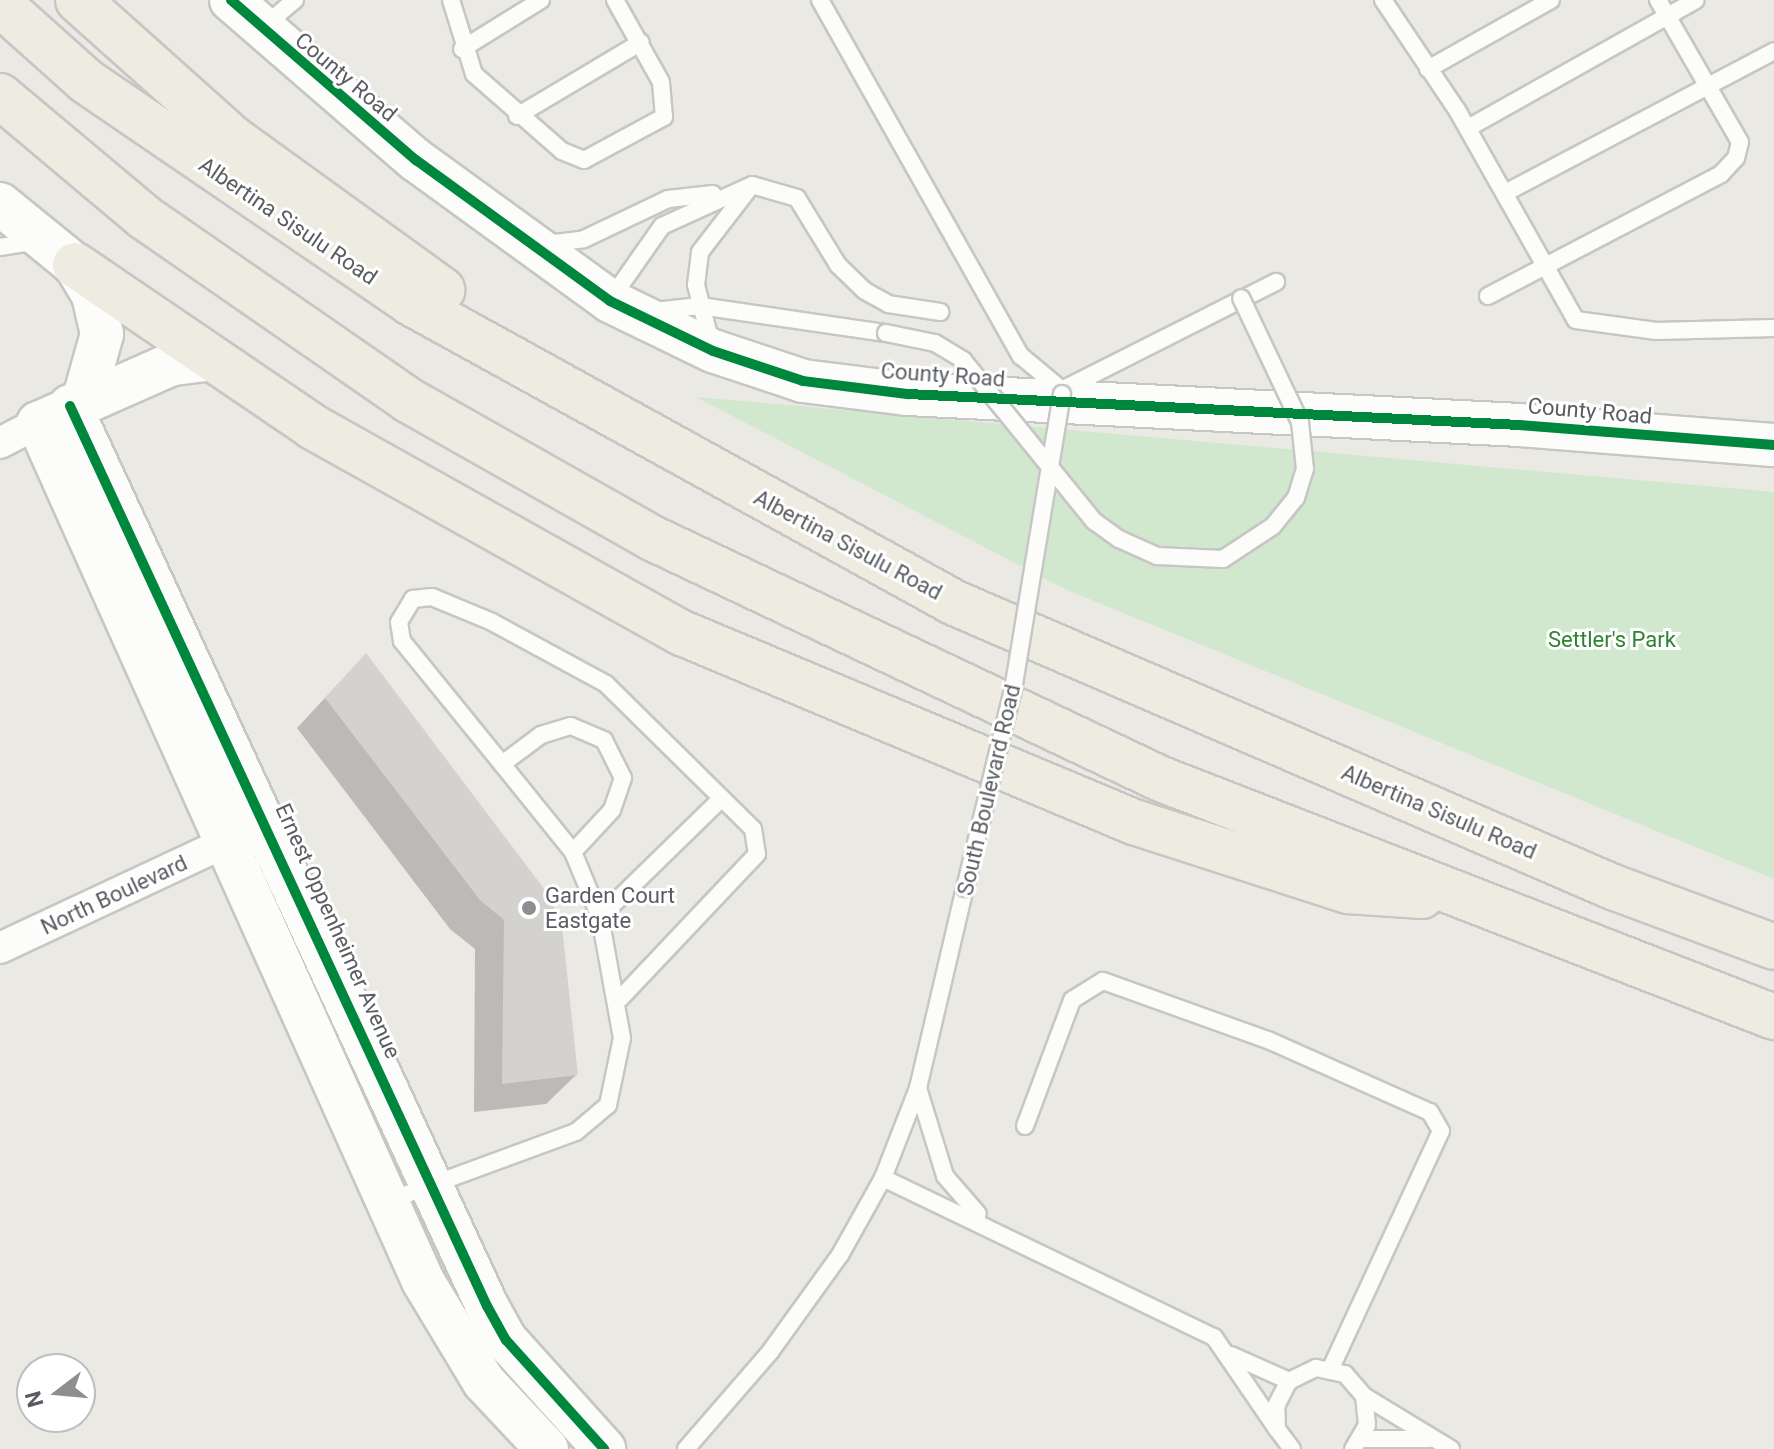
<!DOCTYPE html>
<style>
body{margin:0}
#map{position:relative;width:1774px;height:1449px;overflow:hidden;background:#eae9e4;font-family:Roboto,sans-serif}
div>[style]{position:absolute}
.green>*{inset:0;background:#d1e7ce}
.shadow>*{inset:0;background:#0003}
.building>*{inset:0;background:#d4d2cf}
.roads{filter:drop-shadow(2px 0 #c6c6c4) drop-shadow(-2px 0 #c6c6c4) drop-shadow(0 2px #c6c6c4) drop-shadow(0 -2px #c6c6c4)}
.lane>*{height:16px;margin:-8px;padding:0 8px;transform-origin:8px;border-radius:8px;background:#fcfcfb}
.street>*{height:30px;margin:-15px;padding:0 15px;transform-origin:15px;border-radius:15px;background:#fcfcfb}
.secondary>*{height:42px;margin:-21px;padding:0 21px;transform-origin:21px;border-radius:21px;background:#fcfcfb}
.highway>*{height:44px;margin:-22px;padding:0 22px;transform-origin:22px;border-radius:22px;background:#eeebe0}
.bridges{filter:drop-shadow(2px 0 #c6c6c4) drop-shadow(-2px 0 #c6c6c4) drop-shadow(0 2px #c6c6c4) drop-shadow(0 -2px #c6c6c4)}
.lane-bridge>*{height:16px;margin:-8px;padding:0 8px;transform-origin:8px;border-radius:8px;background:#fcfcfb}
.cycleway>*{height:10px;margin:-5px;padding:0 5px;transform-origin:5px;border-radius:5px;background:#00873e}
.dots>*{width:22px;height:22px;translate:-50% -50%;box-sizing:border-box;border:4px solid #fff;border-radius:50%}
span{translate:-50% -50%;white-space:nowrap;text-align:center;line-height:1.15;-webkit-text-stroke:6px #fff;paint-order:stroke}
.street-label{font-size:22px;color:#595d62}
.park-label{font-size:22px;color:#308233}
.poi-label{font-size:22px;color:#595d62}
.left{translate:0 -50%;text-align:left}
.north{position:absolute;left:16px;top:1353px;width:80px;height:80px;box-sizing:border-box;background:#fff;border:2px solid #bdbec0;border-radius:50%;rotate:254deg;font-size:22px;font-weight:700;line-height:32px;text-align:center;color:#595d62}
.north::after{content:'';display:block;margin:auto;width:28px;height:36px;background:#8c8e90;clip-path:polygon(50% 0,100% 100%,50% 72%,0 100%)}
</style>
<div id="map">
<div class="green">
<div style="clip-path:polygon(696px 397px,1774px 492px,1774px 879px,1065px 589px)"></div>
</div>
<div class="shadow">
<div style="clip-path:polygon(337px 685px,546px 895px,576px 1075px,546px 1104px,474px 1112px,475px 949px,450px 929px,297px 728px)"></div>
</div>
<div class="building">
<div style="clip-path:polygon(366px 653px,548px 894px,562px 926px,578px 1075px,502px 1084px,504px 920px,480px 900px,325px 698px)"></div>
</div>
<div class="roads">
<div class="lane">
<div style="left:451px;top:0;width:77px;rotate:72.7deg"></div>
<div style="left:474px;top:74px;width:117px;rotate:41.2deg"></div>
<div style="left:562px;top:151px;width:24px;rotate:22deg"></div>
<div style="left:584px;top:160px;width:91px;rotate:-28.3deg"></div>
<div style="left:664px;top:117px;width:35px;rotate:-95deg"></div>
<div style="left:661px;top:82px;width:94px;rotate:-119.3deg"></div>
<div style="left:820px;top:0;width:409px;rotate:60.6deg"></div>
<div style="left:1021px;top:356px;width:53px;rotate:39.7deg"></div>
<div style="left:1383px;top:0;width:133px;rotate:56.1deg"></div>
<div style="left:1457px;top:110px;width:241px;rotate:60.5deg"></div>
<div style="left:1576px;top:320px;width:81px;rotate:7.8deg"></div>
<div style="left:1656px;top:331px;width:118px;rotate:-1.5deg"></div>
<div style="left:263px;top:27px;width:42px;rotate:-40.2deg"></div>
<div style="left:462px;top:49px;width:93px;rotate:-31.8deg"></div>
<div style="left:1428px;top:69px;width:141px;rotate:-29.3deg"></div>
<div style="left:517px;top:116px;width:144px;rotate:-30.8deg"></div>
<div style="left:1468px;top:128px;width:261px;rotate:-29.3deg"></div>
<div style="left:1505px;top:193px;width:304px;rotate:-27.8deg"></div>
<div style="left:546px;top:244px;width:38px;rotate:-7deg"></div>
<div style="left:584px;top:239px;width:93px;rotate:-25.5deg"></div>
<div style="left:668px;top:199px;width:45px;rotate:-6.3deg"></div>
<div style="left:0;top:247px;width:38px;rotate:-9deg"></div>
<div style="left:1488px;top:296px;width:263px;rotate:-27.6deg"></div>
<div style="left:1721px;top:174px;width:22px;rotate:-47deg"></div>
<div style="left:1736px;top:158px;width:16px;rotate:-76deg"></div>
<div style="left:1740px;top:142px;width:164px;rotate:-120deg"></div>
<div style="left:610px;top:300px;width:90px;rotate:-54.9deg"></div>
<div style="left:662px;top:226px;width:99px;rotate:-24.5deg"></div>
<div style="left:752px;top:185px;width:47px;rotate:16.1deg"></div>
<div style="left:797px;top:198px;width:79px;rotate:58.5deg"></div>
<div style="left:838px;top:265px;width:37px;rotate:44deg"></div>
<div style="left:865px;top:291px;width:26px;rotate:29deg"></div>
<div style="left:888px;top:304px;width:53px;rotate:8.7deg"></div>
<div style="left:654px;top:311px;width:46px;rotate:-6.2deg"></div>
<div style="left:700px;top:306px;width:188px;rotate:8.3deg"></div>
<div style="left:711px;top:343px;width:60px;rotate:-104.5deg"></div>
<div style="left:696px;top:285px;width:33px;rotate:-83deg"></div>
<div style="left:700px;top:252px;width:83px;rotate:-52.3deg"></div>
<div style="left:1062px;top:390px;width:240px;rotate:-26.8deg"></div>
<div style="left:502px;top:764px;width:159px;rotate:-129.1deg"></div>
<div style="left:402px;top:641px;width:19px;rotate:-99deg"></div>
<div style="left:399px;top:622px;width:27px;rotate:-59deg"></div>
<div style="left:413px;top:599px;width:19px;rotate:-6deg"></div>
<div style="left:432px;top:597px;width:65px;rotate:22.6deg"></div>
<div style="left:492px;top:622px;width:130px;rotate:28.5deg"></div>
<div style="left:606px;top:684px;width:206px;rotate:44.6deg"></div>
<div style="left:753px;top:829px;width:25px;rotate:81deg"></div>
<div style="left:757px;top:854px;width:199px;rotate:133.4deg"></div>
<div style="left:600px;top:917px;width:170px;rotate:-44.3deg"></div>
<div style="left:918px;top:1088px;width:92px;rotate:72.9deg"></div>
<div style="left:945px;top:1176px;width:50px;rotate:49deg"></div>
<div style="left:1025px;top:1126px;width:134px;rotate:-69.5deg"></div>
<div style="left:1072px;top:1000px;width:36px;rotate:-32deg"></div>
<div style="left:1103px;top:981px;width:175px;rotate:19.7deg"></div>
<div style="left:1268px;top:1040px;width:177px;rotate:24deg"></div>
<div style="left:1430px;top:1112px;width:22px;rotate:60deg"></div>
<div style="left:1441px;top:1131px;width:261px;rotate:114.9deg"></div>
<div style="left:883px;top:1178px;width:367px;rotate:25.7deg"></div>
<div style="left:1214px;top:1337px;width:112px;rotate:55.6deg"></div>
<div style="left:388px;top:1201px;width:200px;rotate:-20.2deg"></div>
<div style="left:576px;top:1132px;width:42px;rotate:-40.2deg"></div>
<div style="left:608px;top:1105px;width:68px;rotate:-78.2deg"></div>
<div style="left:622px;top:1038px;width:123px;rotate:-100.3deg"></div>
<div style="left:600px;top:917px;width:70px;rotate:-112.6deg"></div>
<div style="left:573px;top:852px;width:113px;rotate:-128.9deg"></div>
<div style="left:502px;top:764px;width:49px;rotate:-36.6deg"></div>
<div style="left:541px;top:735px;width:31px;rotate:-17deg"></div>
<div style="left:571px;top:726px;width:36px;rotate:23deg"></div>
<div style="left:604px;top:740px;width:42px;rotate:63.4deg"></div>
<div style="left:623px;top:778px;width:34px;rotate:109deg"></div>
<div style="left:612px;top:810px;width:57px;rotate:132.9deg"></div>
<div style="left:1231px;top:1355px;width:64px;rotate:24.1deg"></div>
<div style="left:1364px;top:1396px;width:102px;rotate:31.3deg"></div>
<div style="left:1362px;top:1439px;width:67px"></div>
<div style="left:686px;top:1449px;width:128px;rotate:-49.1deg"></div>
<div style="left:770px;top:1352px;width:120px;rotate:-54.2deg"></div>
<div style="left:840px;top:1255px;width:88px;rotate:-60.8deg"></div>
<div style="left:883px;top:1178px;width:97px;rotate:-68.7deg"></div>
<div style="left:918px;top:1088px;width:205px;rotate:-76.8deg"></div>
<div style="left:1292px;top:1449px;width:25px;rotate:-127deg"></div>
<div style="left:1277px;top:1429px;width:23px;rotate:-92deg"></div>
<div style="left:1276px;top:1406px;width:28px;rotate:-63deg"></div>
<div style="left:1289px;top:1381px;width:30px;rotate:-26deg"></div>
<div style="left:1316px;top:1368px;width:30px;rotate:12deg"></div>
<div style="left:1345px;top:1374px;width:29px;rotate:49deg"></div>
<div style="left:1364px;top:1396px;width:29px;rotate:84deg"></div>
<div style="left:1367px;top:1425px;width:28px;rotate:120deg"></div>
</div>
<div class="street">
<div style="left:0;top:443px;width:43px;rotate:-27.8deg"></div>
<div style="left:0;top:948px;width:252px;rotate:-25.1deg"></div>
</div>
<div class="secondary">
<div style="left:231px;top:0;width:245px;rotate:40.9deg"></div>
<div style="left:416px;top:160px;width:240px;rotate:36deg"></div>
<div style="left:610px;top:301px;width:114px;rotate:25.9deg"></div>
<div style="left:713px;top:351px;width:95px;rotate:18.4deg"></div>
<div style="left:803px;top:381px;width:106px;rotate:7.1deg"></div>
<div style="left:908px;top:394px;width:612px;rotate:2.9deg"></div>
<div style="left:1519px;top:425px;width:256px;rotate:4.5deg"></div>
<div style="left:0;top:204px;width:97px;rotate:39.1deg"></div>
<div style="left:75px;top:265px;width:35px;rotate:59deg"></div>
<div style="left:93px;top:295px;width:40px;rotate:77deg"></div>
<div style="left:102px;top:334px;width:66px;rotate:105.7deg"></div>
<div style="left:206px;top:360px;width:34px;rotate:173deg"></div>
<div style="left:172px;top:364px;width:146px;rotate:156.2deg"></div>
<div style="left:38px;top:423px;width:940px;rotate:65.83deg"></div>
<div style="left:423px;top:1281px;width:118px;rotate:58.9deg"></div>
<div style="left:484px;top:1382px;width:92px;rotate:46.8deg"></div>
<div style="left:70px;top:406px;width:992px;rotate:65.14deg"></div>
<div style="left:487px;top:1306px;width:39px;rotate:61deg"></div>
<div style="left:506px;top:1340px;width:147px;rotate:48deg"></div>
</div>
<div class="highway">
<div style="left:78px;top:0;width:205px;rotate:41.8deg"></div>
<div style="left:231px;top:137px;width:261px;rotate:35.9deg"></div>
<div style="left:0;top:4px;width:115px;rotate:41.8deg"></div>
<div style="left:86px;top:81px;width:394px;rotate:34.3deg"></div>
<div style="left:411px;top:303px;width:621px;rotate:28.88deg"></div>
<div style="left:955px;top:603px;width:717px;rotate:23.35deg"></div>
<div style="left:1613px;top:887px;width:172px;rotate:20.4deg"></div>
<div style="left:0;top:96px;width:188px;rotate:40deg"></div>
<div style="left:144px;top:217px;width:321px;rotate:34.7deg"></div>
<div style="left:408px;top:400px;width:280px;rotate:29.5deg"></div>
<div style="left:652px;top:538px;width:563px;rotate:25.34deg"></div>
<div style="left:1161px;top:779px;width:658px;rotate:21.22deg"></div>
<div style="left:75px;top:265px;width:288px;rotate:34.2deg"></div>
<div style="left:313px;top:427px;width:423px;rotate:29.2deg"></div>
<div style="left:682px;top:633px;width:490px;rotate:22.7deg"></div>
<div style="left:1134px;top:822px;width:225px;rotate:17.9deg"></div>
<div style="left:1348px;top:891px;width:74px;rotate:3.9deg"></div>
</div>
</div>
<div class="bridges">
<div class="lane-bridge">
<div style="left:886px;top:333px;width:50px;rotate:11.5deg"></div>
<div style="left:935px;top:343px;width:33px;rotate:31deg"></div>
<div style="left:963px;top:360px;width:208px;rotate:50.9deg"></div>
<div style="left:1094px;top:521px;width:31px;rotate:36deg"></div>
<div style="left:1119px;top:539px;width:42px;rotate:24.1deg"></div>
<div style="left:1157px;top:556px;width:66px;rotate:2.6deg"></div>
<div style="left:1223px;top:559px;width:60px;rotate:-33.4deg"></div>
<div style="left:1273px;top:526px;width:36px;rotate:-51deg"></div>
<div style="left:1296px;top:498px;width:30px;rotate:-73deg"></div>
<div style="left:1305px;top:469px;width:47px;rotate:-96.1deg"></div>
<div style="left:1300px;top:422px;width:137px;rotate:-115.4deg"></div>
<div style="left:965px;top:888px;width:204px;rotate:-76.4deg"></div>
<div style="left:1013px;top:690px;width:300px;rotate:-80.6deg"></div>
</div>
</div>
<div class="cycleway">
<div style="left:231px;top:0;width:245px;rotate:40.9deg"></div>
<div style="left:416px;top:160px;width:240px;rotate:36deg"></div>
<div style="left:610px;top:301px;width:114px;rotate:25.9deg"></div>
<div style="left:713px;top:351px;width:95px;rotate:18.4deg"></div>
<div style="left:803px;top:381px;width:106px;rotate:7.1deg"></div>
<div style="left:908px;top:394px;width:612px;rotate:2.9deg"></div>
<div style="left:1519px;top:425px;width:256px;rotate:4.5deg"></div>
<div style="left:70px;top:406px;width:992px;rotate:65.14deg"></div>
<div style="left:487px;top:1306px;width:39px;rotate:61deg"></div>
<div style="left:506px;top:1340px;width:147px;rotate:48deg"></div>
</div>
<div class="dots">
<div style="left:529px;top:908px;background:#8c8e90"></div>
</div>
<div class="street-label">
<span style="left:346px;top:77px;rotate:40deg">County Road</span>
<span style="left:288px;top:221px;rotate:34deg">Albertina Sisulu Road</span>
<span style="left:943px;top:375px;rotate:4deg">County Road</span>
<span style="left:1590px;top:411px;rotate:5deg">County Road</span>
<span style="left:848px;top:545px;rotate:28deg">Albertina Sisulu Road</span>
<span style="left:989px;top:790px;rotate:-77deg">South Boulevard Road</span>
<span style="left:1439px;top:812px;rotate:23deg">Albertina Sisulu Road</span>
<span style="left:114px;top:895px;rotate:-25deg">North Boulevard</span>
<span style="left:338px;top:931px;rotate:66deg">Ernest Oppenheimer Avenue</span>
</div>
<div class="park-label">
<span style="left:1612px;top:640px">Settler's Park</span>
</div>
<div class="poi-label">
<span class="left" style="left:545px;top:908px">Garden Court<br>Eastgate</span>
</div>
<div class="north">N</div>
</div>
